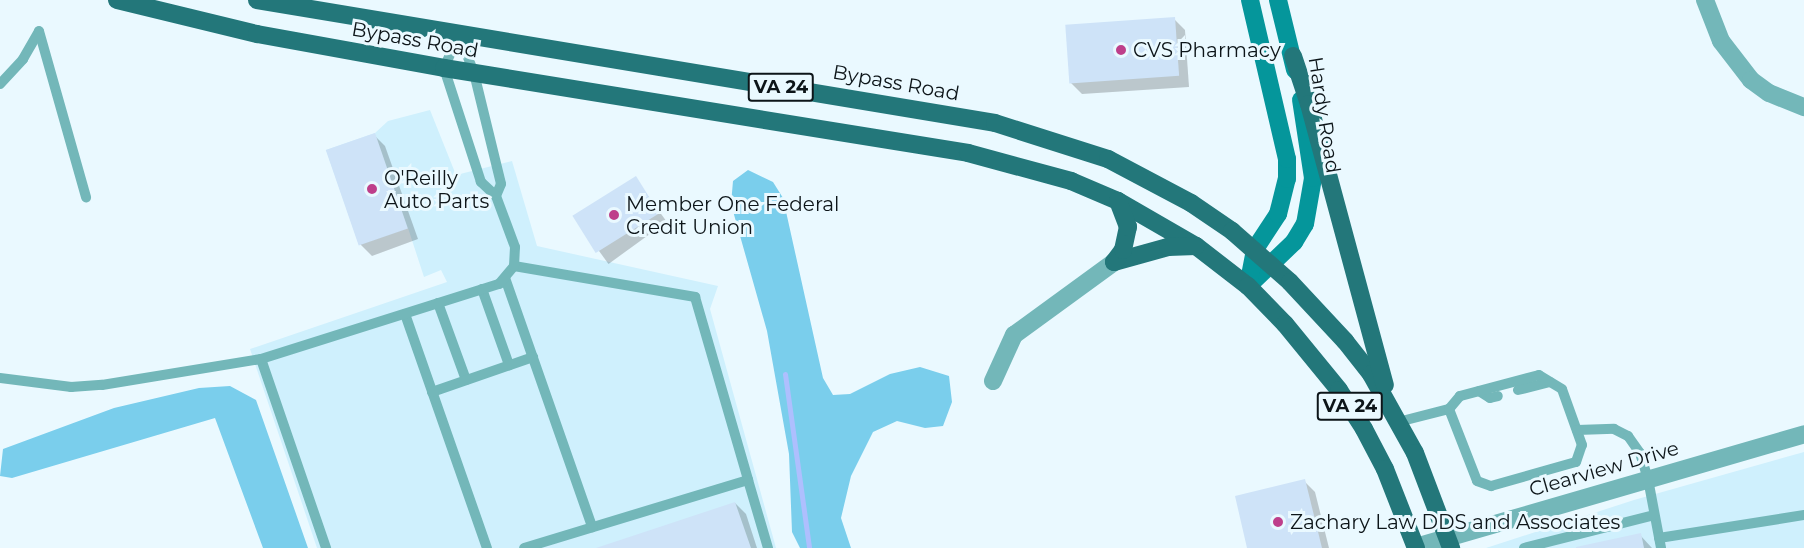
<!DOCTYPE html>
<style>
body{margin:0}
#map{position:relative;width:1804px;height:548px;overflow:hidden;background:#eaf9ff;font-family:Montserrat,sans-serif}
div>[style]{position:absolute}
.built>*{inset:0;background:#cff0fd}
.forest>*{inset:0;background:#7aceec}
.shadow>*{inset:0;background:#0003;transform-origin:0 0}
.stream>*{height:5px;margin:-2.5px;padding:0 2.5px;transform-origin:2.5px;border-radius:2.5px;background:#aebffe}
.building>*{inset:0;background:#cee3f8;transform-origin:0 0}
.lane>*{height:10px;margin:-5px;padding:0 5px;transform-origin:5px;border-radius:5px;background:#73b7b9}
.street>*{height:18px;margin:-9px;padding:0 9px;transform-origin:9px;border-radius:9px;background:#73b7b9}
.secondary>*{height:18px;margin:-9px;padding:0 9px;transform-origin:9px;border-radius:9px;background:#05969b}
.primary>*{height:18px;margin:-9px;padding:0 9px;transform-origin:9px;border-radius:9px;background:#23777a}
.dots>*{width:16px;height:16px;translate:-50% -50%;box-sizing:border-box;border:3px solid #eaf9ff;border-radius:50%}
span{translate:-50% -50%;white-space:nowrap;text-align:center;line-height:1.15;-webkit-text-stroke:6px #eaf9ff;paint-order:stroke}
.shield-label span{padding:2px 4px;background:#eaf9ff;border:2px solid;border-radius:4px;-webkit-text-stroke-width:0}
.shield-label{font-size:18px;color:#0d1519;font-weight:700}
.street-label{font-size:20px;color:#0d1519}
.poi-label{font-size:20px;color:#0d1519}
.left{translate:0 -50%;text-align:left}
</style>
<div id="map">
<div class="built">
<div style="clip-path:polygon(430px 110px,456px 175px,512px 161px,537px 246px,718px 286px,710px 309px,776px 548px,317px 548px,250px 349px,447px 282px,441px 270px,424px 277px,408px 228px,359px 245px,326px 150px,375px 133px,388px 121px)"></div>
<div style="clip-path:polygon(1804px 452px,1804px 548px,1486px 548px,1634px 500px)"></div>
</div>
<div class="forest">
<div style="clip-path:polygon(748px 170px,773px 182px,783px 198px,823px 378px,833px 395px,850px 394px,890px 374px,920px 367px,949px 376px,952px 402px,943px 426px,925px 428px,897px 421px,873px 432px,851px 476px,841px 518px,851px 548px,800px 548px,792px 532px,789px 454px,767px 331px,731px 204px,733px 181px)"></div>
<div style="clip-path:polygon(230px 386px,256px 400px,308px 548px,263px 548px,215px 418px,12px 478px,0 476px,3px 449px,114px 408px,199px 388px)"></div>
</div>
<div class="shadow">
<div style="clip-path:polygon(1174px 19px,1185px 30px,1189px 87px,1082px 94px,1071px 83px)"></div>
<div style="clip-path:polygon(374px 135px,385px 146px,418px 239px,372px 256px,361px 245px,328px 151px)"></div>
<div style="left:635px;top:178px;width:54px;height:72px;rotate:54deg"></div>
<div style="clip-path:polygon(1304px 481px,1315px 492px,1329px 548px,1248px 548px)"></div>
<div style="clip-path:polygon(735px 503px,746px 514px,757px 548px,600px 548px)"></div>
<div style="clip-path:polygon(1640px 535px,1652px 548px,1578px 548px)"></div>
</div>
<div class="stream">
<div style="left:785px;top:374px;width:176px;rotate:82.1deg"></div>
</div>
<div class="building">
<div style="left:1175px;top:17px;width:59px;height:110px;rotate:86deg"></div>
<div style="left:375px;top:133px;width:101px;height:52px;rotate:71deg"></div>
<div style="left:636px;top:176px;width:44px;height:75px;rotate:58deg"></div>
<div style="clip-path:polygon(1305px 479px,1322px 548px,1247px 548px,1235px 496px)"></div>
<div style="clip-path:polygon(735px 502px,751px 548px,596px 548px)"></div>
<div style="clip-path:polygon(1641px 533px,1644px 548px,1576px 548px,1576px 547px)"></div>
</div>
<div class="lane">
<div style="left:459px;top:34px;width:42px;rotate:69deg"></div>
<div style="left:474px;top:73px;width:114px;rotate:76.3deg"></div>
<div style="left:501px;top:184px;width:13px;rotate:113deg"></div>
<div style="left:0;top:84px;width:34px;rotate:-47deg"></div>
<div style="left:23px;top:59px;width:32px;rotate:-60deg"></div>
<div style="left:39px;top:31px;width:173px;rotate:74.2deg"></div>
<div style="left:514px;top:266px;width:184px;rotate:9.7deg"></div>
<div style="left:695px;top:297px;width:191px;rotate:73.8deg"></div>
<div style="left:748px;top:480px;width:234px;rotate:163.1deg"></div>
<div style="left:505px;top:278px;width:264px;rotate:70.7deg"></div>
<div style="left:482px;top:289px;width:81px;rotate:70.4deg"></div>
<div style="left:438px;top:303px;width:82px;rotate:70deg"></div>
<div style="left:405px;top:314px;width:248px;rotate:70.7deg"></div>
<div style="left:261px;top:359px;width:200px;rotate:71deg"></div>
<div style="left:0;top:378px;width:72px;rotate:7.2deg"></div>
<div style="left:71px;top:387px;width:31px;rotate:-4deg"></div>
<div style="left:102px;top:385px;width:161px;rotate:-9.3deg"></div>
<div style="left:261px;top:359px;width:250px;rotate:-17.5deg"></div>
<div style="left:499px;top:284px;width:23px;rotate:-50deg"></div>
<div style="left:514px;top:266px;width:19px;rotate:-87deg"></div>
<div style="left:515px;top:247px;width:54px;rotate:-110.4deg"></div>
<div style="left:496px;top:196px;width:21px;rotate:-137deg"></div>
<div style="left:481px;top:182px;width:120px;rotate:-108deg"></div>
<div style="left:444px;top:68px;width:37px;rotate:-66deg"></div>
<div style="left:1518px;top:390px;width:33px;rotate:-14deg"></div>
<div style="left:1479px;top:391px;width:13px;rotate:32deg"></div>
<div style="left:1490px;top:398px;width:8px;rotate:-14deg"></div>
<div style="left:432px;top:392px;width:107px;rotate:-19.1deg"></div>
<div style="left:1398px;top:422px;width:53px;rotate:-14.3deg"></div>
<div style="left:1449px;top:409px;width:77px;rotate:68.7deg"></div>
<div style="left:1477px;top:481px;width:15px;rotate:20deg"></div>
<div style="left:1491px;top:486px;width:88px;rotate:-15.8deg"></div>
<div style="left:1576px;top:462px;width:18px;rotate:-71deg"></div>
<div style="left:1582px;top:445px;width:59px;rotate:-109.7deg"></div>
<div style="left:1562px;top:389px;width:27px;rotate:-149deg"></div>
<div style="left:1539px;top:375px;width:82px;rotate:165.1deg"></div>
<div style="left:1460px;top:396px;width:17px;rotate:130deg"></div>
<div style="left:1577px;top:430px;width:37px;rotate:-2deg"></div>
<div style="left:1614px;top:429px;width:16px;rotate:27deg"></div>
<div style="left:1628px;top:436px;width:21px;rotate:55deg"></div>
<div style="left:1640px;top:453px;width:27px;rotate:73deg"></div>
<div style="left:1648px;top:479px;width:70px;rotate:79.3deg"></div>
<div style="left:748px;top:480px;width:71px;rotate:73.6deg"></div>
<div style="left:1659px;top:538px;width:147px;rotate:-9deg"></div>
<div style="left:1524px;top:548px;width:134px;rotate:-14.2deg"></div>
</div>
<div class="street">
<div style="left:1705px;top:0;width:44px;rotate:68.7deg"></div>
<div style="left:1721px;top:41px;width:49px;rotate:52.4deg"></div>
<div style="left:1751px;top:80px;width:22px;rotate:36deg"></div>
<div style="left:1769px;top:93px;width:38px;rotate:22deg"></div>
<div style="left:993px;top:381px;width:51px;rotate:-65.5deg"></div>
<div style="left:1014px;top:335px;width:124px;rotate:-36.1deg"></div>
<div style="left:1416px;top:547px;width:404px;rotate:-16.2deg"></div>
</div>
<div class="secondary">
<div style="left:1278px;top:0;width:72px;rotate:76.3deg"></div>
<div style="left:1248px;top:286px;width:64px;rotate:-43.7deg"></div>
<div style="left:1294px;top:242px;width:21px;rotate:-59deg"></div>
<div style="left:1305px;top:224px;width:47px;rotate:-80.1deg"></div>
<div style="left:1313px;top:178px;width:79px;rotate:-98.7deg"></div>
<div style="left:1248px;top:286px;width:38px;rotate:-79deg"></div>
<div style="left:1255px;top:249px;width:42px;rotate:-56.7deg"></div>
<div style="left:1278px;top:214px;width:36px;rotate:-76deg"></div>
<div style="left:1287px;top:179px;width:20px;rotate:-90deg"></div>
<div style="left:1287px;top:159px;width:163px;rotate:-103.1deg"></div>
</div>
<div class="primary">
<div style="left:117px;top:0;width:144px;rotate:13.7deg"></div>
<div style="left:257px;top:34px;width:190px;rotate:10.3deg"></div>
<div style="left:444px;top:68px;width:531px;rotate:9.21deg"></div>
<div style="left:968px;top:153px;width:107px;rotate:15.2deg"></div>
<div style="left:1071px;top:181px;width:51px;rotate:23.1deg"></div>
<div style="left:1118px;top:201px;width:90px;rotate:30deg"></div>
<div style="left:1196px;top:246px;width:66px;rotate:37.6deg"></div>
<div style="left:1248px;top:286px;width:53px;rotate:45.8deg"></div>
<div style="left:1285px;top:324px;width:85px;rotate:50.7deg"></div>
<div style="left:1339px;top:390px;width:46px;rotate:57.3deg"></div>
<div style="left:1364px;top:429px;width:45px;rotate:62.3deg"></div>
<div style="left:1385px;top:469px;width:85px;rotate:68.6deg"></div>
<div style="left:257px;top:0;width:748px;rotate:9.46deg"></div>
<div style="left:995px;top:123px;width:119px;rotate:17.7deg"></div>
<div style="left:1108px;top:159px;width:94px;rotate:27.9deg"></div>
<div style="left:1191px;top:203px;width:50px;rotate:34.3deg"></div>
<div style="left:1232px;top:231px;width:77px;rotate:41.3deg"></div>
<div style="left:1290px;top:282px;width:81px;rotate:47deg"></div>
<div style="left:1345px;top:341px;width:42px;rotate:51.8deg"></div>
<div style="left:1371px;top:374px;width:90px;rotate:60.9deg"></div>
<div style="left:1415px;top:453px;width:102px;rotate:69.2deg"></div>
<div style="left:1293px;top:56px;width:51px;rotate:71.6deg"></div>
<div style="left:1309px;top:104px;width:291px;rotate:74.9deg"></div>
<div style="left:1114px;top:262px;width:56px;rotate:-15.5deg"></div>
<div style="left:1168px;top:247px;width:28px;rotate:-2deg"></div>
<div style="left:1114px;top:262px;width:15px;rotate:-53deg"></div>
<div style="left:1123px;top:250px;width:24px;rotate:-78deg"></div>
<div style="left:1128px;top:227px;width:28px;rotate:-111deg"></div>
</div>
<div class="dots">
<div style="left:1121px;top:50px;background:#be3f8b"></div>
<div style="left:372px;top:189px;background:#be3f8b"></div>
<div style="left:614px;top:215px;background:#be3f8b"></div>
<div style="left:1278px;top:522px;background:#be3f8b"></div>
</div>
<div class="shield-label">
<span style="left:781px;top:87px">VA 24</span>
<span style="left:1350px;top:406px">VA 24</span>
</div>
<div class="street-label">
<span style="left:415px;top:40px;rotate:10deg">Bypass Road</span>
<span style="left:896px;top:83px;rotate:10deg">Bypass Road</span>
<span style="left:1324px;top:115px;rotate:81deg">Hardy Road</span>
<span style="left:1604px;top:469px;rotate:-16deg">Clearview Drive</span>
</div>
<div class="poi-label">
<span class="left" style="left:1133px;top:50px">CVS Pharmacy</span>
<span class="left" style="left:384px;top:190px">O'Reilly<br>Auto Parts</span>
<span class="left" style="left:626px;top:216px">Member One Federal<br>Credit Union</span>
<span class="left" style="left:1290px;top:522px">Zachary Law DDS and Associates</span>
</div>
</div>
